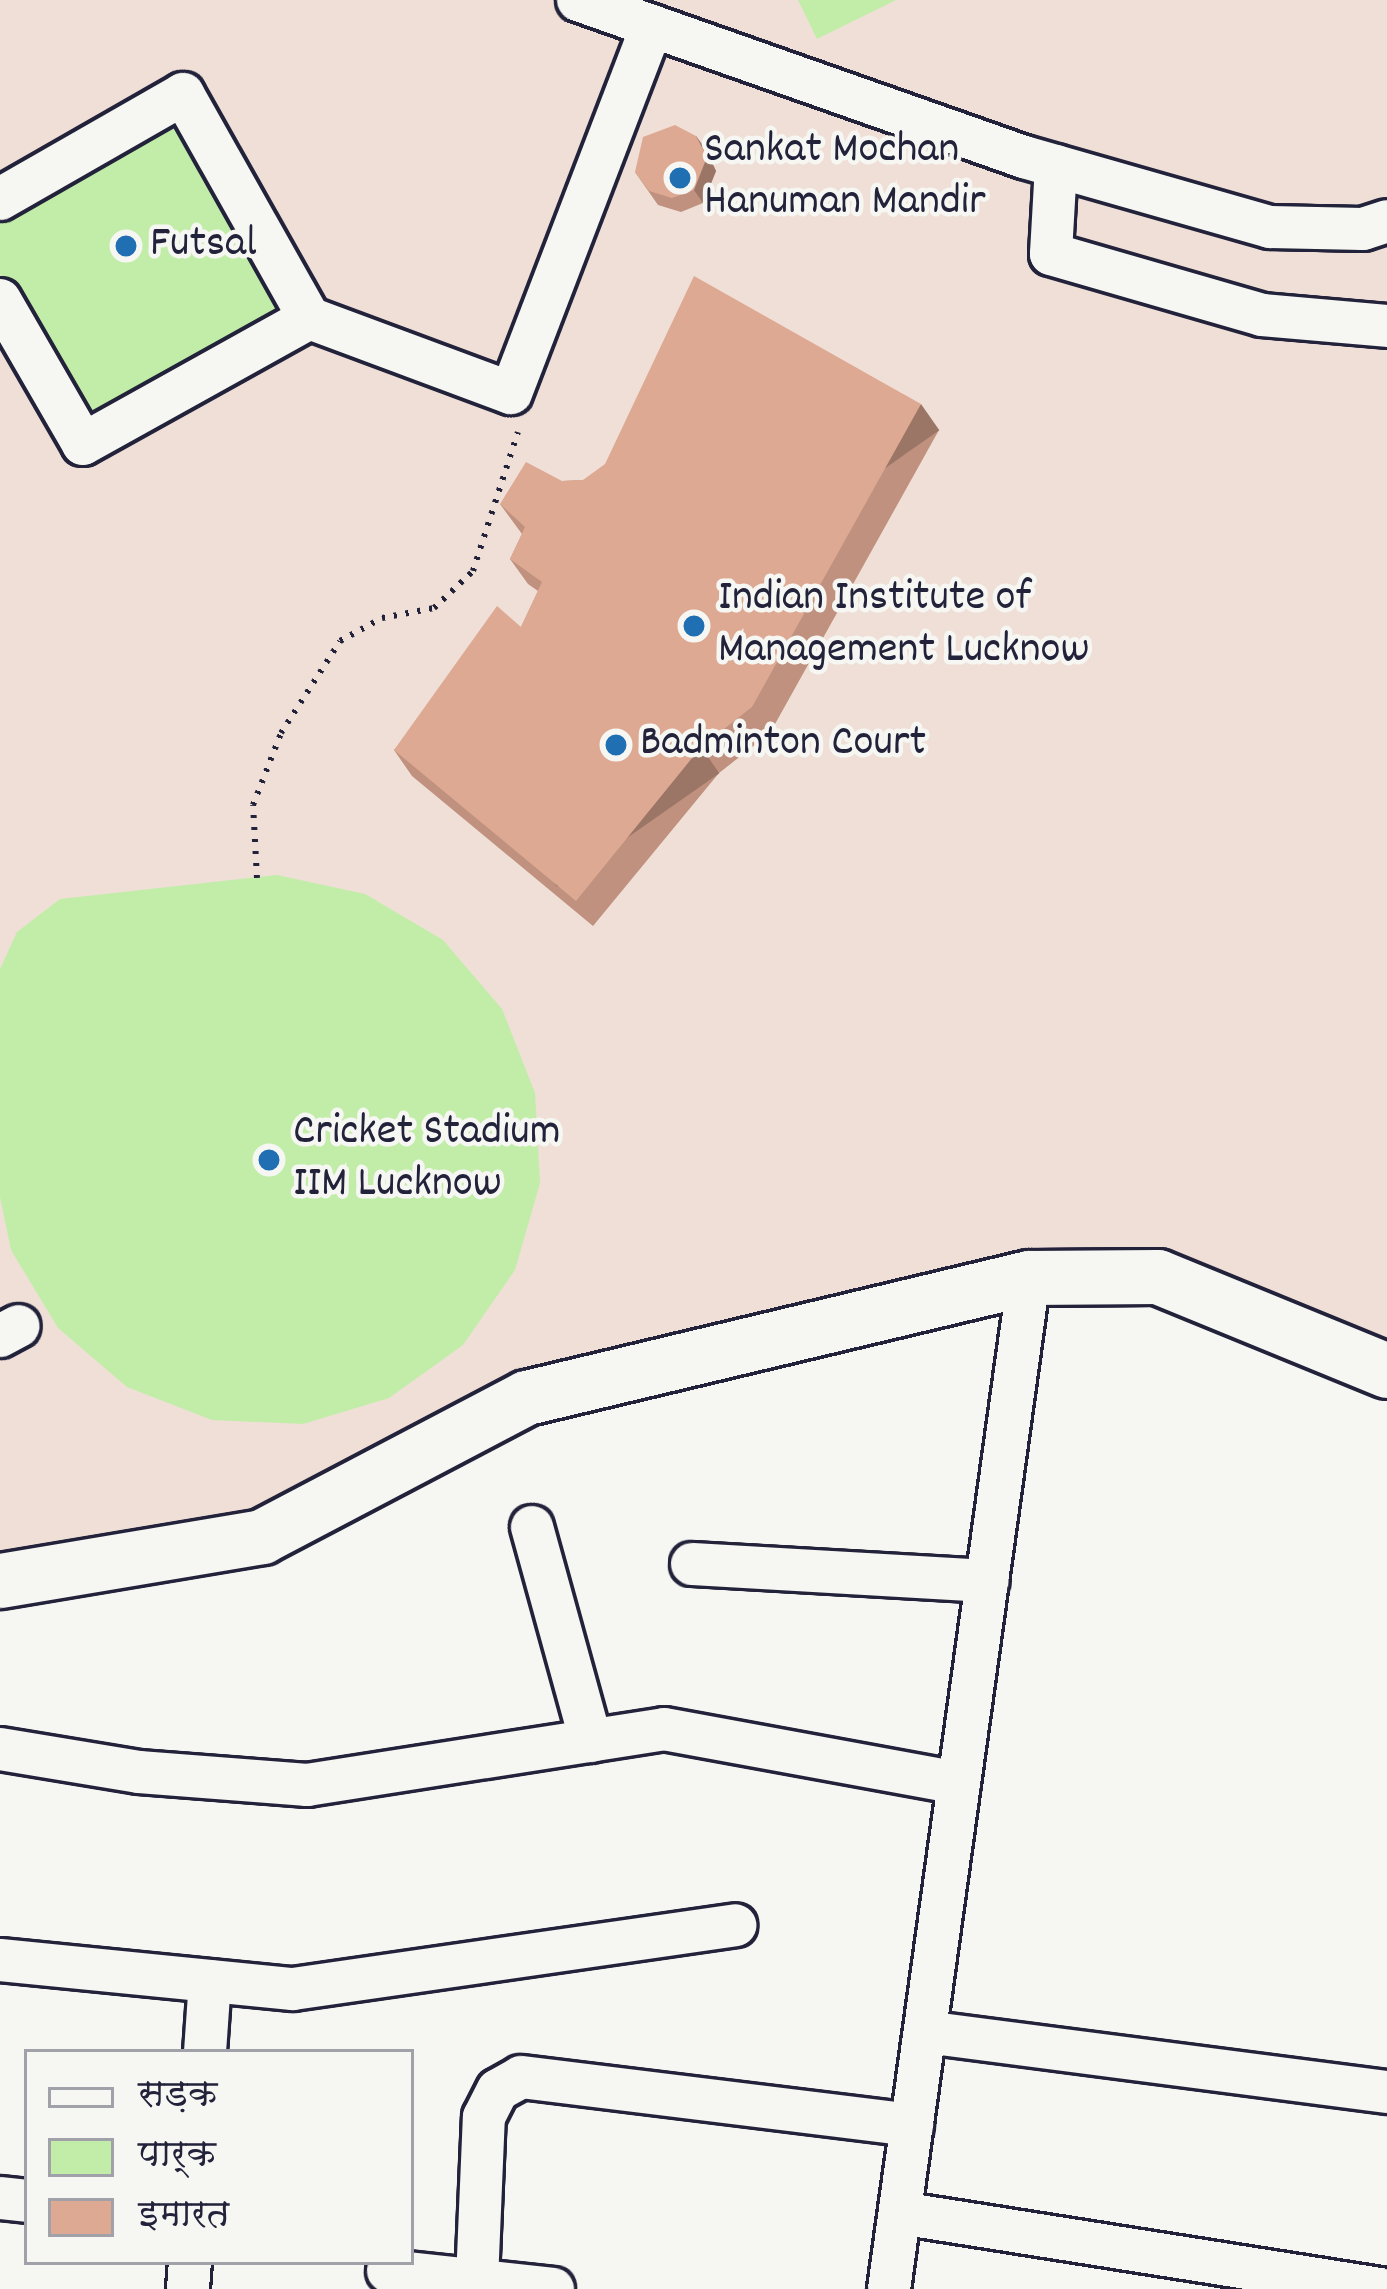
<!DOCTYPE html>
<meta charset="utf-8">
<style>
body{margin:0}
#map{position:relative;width:1387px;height:2289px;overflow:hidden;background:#f6f6f2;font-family:Dekko,"Playpen Sans Deva",sans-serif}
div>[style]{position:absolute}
.built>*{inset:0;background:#efdfd6}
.green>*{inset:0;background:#c2eda9}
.path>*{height:6px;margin-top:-3px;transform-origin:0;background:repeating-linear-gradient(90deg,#22223b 0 3px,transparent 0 12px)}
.roads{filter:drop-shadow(3px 0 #22223b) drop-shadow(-3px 0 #22223b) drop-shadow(0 3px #22223b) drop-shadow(0 -3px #22223b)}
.minor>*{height:42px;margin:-21px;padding:0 21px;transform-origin:21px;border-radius:21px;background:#f6f6f2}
.tertiary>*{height:54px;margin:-27px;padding:0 27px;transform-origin:27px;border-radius:27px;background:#f6f6f2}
.wall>*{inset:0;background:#bf917e}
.shaded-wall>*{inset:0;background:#9b7667;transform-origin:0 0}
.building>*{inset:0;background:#dea993}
.dots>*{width:33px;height:33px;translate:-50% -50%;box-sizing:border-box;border:6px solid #f6f6f2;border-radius:50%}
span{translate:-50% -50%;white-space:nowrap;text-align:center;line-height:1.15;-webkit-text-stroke:9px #f6f6f2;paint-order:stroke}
.poi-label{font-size:45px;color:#22223b}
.left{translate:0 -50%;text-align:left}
.legend{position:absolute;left:24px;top:2049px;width:390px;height:216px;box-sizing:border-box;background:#f6f6f2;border:3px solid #a1a1a9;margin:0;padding:15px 21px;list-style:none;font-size:36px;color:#22223b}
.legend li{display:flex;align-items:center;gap:24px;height:60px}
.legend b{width:60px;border:3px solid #a1a1a9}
</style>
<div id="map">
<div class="built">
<div style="clip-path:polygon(0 0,1387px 0,1387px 1344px,1167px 1251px,1003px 1257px,268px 1509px,0 1556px)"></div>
</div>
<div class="green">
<div style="clip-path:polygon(798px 0,896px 0,817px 39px)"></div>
<div style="clip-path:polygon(175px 112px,291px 312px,88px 425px,0 274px,0 218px)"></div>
<div style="clip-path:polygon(277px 875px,365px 894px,443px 940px,502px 1009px,535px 1093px,540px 1183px,515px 1270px,463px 1345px,389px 1398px,303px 1424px,212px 1420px,127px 1387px,58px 1328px,11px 1250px,0 1197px,0 969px,17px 932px,60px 899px)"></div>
</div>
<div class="path">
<div style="left:257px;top:878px;width:73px;rotate:-93.1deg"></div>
<div style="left:253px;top:805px;width:77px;rotate:-68.7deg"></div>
<div style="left:281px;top:733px;width:109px;rotate:-57.3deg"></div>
<div style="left:340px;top:641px;width:48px;rotate:-28.7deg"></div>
<div style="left:382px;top:618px;width:53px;rotate:-10.9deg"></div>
<div style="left:434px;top:608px;width:54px;rotate:-43.5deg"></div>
<div style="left:473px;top:571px;width:146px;rotate:-72.1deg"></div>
</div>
<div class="roads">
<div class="minor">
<div style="left:578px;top:0;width:473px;rotate:19.4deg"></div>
<div style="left:1024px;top:157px;width:256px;rotate:15.9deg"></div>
<div style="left:1270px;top:227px;width:93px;rotate:1.2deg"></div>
<div style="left:1363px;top:229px;width:25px;rotate:-18deg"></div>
<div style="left:1056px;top:166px;width:88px;rotate:93.3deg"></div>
<div style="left:1051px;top:254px;width:220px;rotate:16.1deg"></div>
<div style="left:1262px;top:315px;width:125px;rotate:5deg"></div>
<div style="left:0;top:199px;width:211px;rotate:-29.8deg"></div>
<div style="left:183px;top:94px;width:257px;rotate:60.6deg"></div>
<div style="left:309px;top:318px;width:215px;rotate:20.4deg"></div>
<div style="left:511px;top:393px;width:393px;rotate:-69deg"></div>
<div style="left:0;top:300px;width:166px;rotate:60deg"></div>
<div style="left:83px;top:444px;width:259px;rotate:-29.1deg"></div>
<div style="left:0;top:1336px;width:21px;rotate:-28deg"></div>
<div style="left:532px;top:1527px;width:222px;rotate:74.6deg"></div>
<div style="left:692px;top:1564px;width:296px;rotate:3.3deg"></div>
<div style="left:0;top:1749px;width:141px;rotate:9.4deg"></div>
<div style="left:139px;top:1772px;width:169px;rotate:4.4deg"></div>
<div style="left:307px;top:1785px;width:361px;rotate:-8.9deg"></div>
<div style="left:664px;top:1729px;width:300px;rotate:10.4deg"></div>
<div style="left:0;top:1960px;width:294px;rotate:5.7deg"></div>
<div style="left:293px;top:1989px;width:447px;rotate:-8.2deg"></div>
<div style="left:925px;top:2032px;width:466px;rotate:7.4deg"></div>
<div style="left:205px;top:2052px;width:71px;rotate:-86deg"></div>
<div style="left:0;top:2198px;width:27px;rotate:6deg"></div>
<div style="left:900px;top:2213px;width:486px;rotate:9deg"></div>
<div style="left:388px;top:2271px;width:166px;rotate:6.2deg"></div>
<div style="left:477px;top:2281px;width:164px;rotate:-87.6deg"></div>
<div style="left:484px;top:2117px;width:30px;rotate:-63deg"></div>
<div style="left:498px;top:2090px;width:26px;rotate:-29deg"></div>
<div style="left:521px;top:2077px;width:394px;rotate:7deg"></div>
<div style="left:188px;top:2289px;width:27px;rotate:-86deg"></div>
<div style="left:889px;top:2289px;width:1021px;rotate:-82.12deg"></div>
</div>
<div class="tertiary">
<div style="left:0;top:1581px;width:266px;rotate:-9.5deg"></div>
<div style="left:262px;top:1537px;width:299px;rotate:-27.7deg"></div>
<div style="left:527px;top:1398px;width:516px;rotate:-13.44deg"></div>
<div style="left:1029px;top:1278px;width:129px;rotate:-0.4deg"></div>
<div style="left:1158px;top:1277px;width:248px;rotate:22.3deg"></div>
</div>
</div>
<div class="wall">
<div style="clip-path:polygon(696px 136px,706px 150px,716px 171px,703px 203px,681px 212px,658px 205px,635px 172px)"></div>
<div style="clip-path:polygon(939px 430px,770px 733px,719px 773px,593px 926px,412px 776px,394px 750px,521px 627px,538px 591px,528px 584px,510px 559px,522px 534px,500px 504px,562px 481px,583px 480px)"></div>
</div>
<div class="shaded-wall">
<div style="clip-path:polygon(696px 136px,706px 150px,716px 171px,703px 203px,694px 190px)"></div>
<div style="left:921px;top:404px;width:32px;height:347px;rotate:55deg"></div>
<div style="left:701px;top:747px;width:32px;height:198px;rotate:55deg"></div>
</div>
<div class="building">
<div style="clip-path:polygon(675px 125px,696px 136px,707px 157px,694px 190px,672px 198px,649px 191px,635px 172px,643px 137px)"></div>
<div style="clip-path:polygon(694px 276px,921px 404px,752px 707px,701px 747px,576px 901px,394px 750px,497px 606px,521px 627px,542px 582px,510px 559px,525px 527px,500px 504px,526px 462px,562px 481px,583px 480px,605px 464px)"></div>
</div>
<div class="dots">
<div style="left:680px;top:178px;background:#1f6fb2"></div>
<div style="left:126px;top:246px;background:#1f6fb2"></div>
<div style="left:694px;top:626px;background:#1f6fb2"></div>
<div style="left:616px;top:745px;background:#1f6fb2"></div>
<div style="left:269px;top:1160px;background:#1f6fb2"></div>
</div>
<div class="poi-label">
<span class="left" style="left:704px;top:178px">Sankat Mochan<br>Hanuman Mandir</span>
<span class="left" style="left:150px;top:246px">Futsal</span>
<span class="left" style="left:718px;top:626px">Indian Institute of<br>Management Lucknow</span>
<span class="left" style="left:640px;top:745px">Badminton Court</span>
<span class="left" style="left:293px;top:1160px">Cricket Stadium<br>IIM Lucknow</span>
</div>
<ul class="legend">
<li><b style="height:15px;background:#f6f6f2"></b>सड़क</li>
<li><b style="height:33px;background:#c2eda9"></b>पार्क</li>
<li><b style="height:33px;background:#dea993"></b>इमारत</li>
</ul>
</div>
